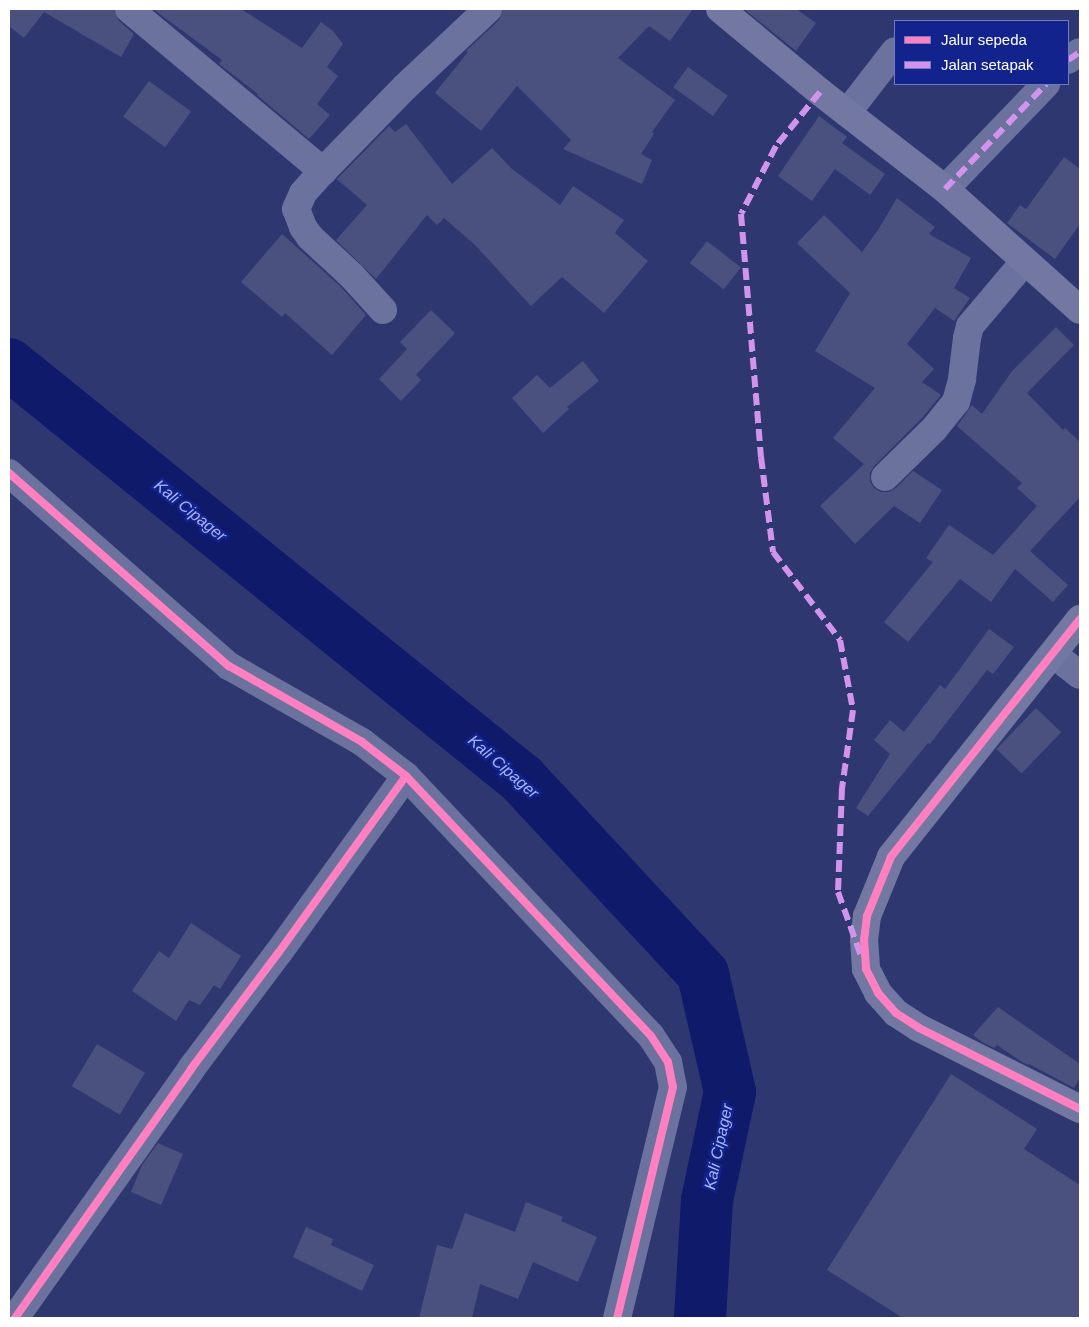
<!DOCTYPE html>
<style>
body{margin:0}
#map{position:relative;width:1089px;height:1327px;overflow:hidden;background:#2f3771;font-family:Helvetica,sans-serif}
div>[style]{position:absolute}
.river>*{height:52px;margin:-26px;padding:0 26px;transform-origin:26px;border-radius:26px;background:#0f1a6b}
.building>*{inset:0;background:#4a517f;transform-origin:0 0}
.street>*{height:28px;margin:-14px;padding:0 14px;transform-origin:14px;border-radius:14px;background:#6b729e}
.secondary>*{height:28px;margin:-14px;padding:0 14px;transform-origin:14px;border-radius:14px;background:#7278a1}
.quiet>*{height:6px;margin-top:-3px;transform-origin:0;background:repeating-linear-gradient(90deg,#d193ec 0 12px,transparent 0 18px)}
.cycleway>*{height:8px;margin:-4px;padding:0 4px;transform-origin:4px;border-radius:4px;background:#ff80c0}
span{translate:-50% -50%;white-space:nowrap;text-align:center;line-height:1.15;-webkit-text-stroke:5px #13238d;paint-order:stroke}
.water-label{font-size:16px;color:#a9b5f8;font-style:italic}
.frame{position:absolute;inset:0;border:10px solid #fff;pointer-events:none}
.legend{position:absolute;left:894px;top:20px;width:175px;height:65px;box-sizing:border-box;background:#13238d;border:1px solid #717bbb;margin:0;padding:6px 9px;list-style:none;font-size:15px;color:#fff}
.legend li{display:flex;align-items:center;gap:10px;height:25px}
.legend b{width:25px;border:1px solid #717bbb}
</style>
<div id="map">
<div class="river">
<div style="left:9px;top:364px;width:660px;rotate:38.97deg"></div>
<div style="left:522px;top:779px;width:266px;rotate:47.1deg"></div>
<div style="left:703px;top:974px;width:121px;rotate:77.1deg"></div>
<div style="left:730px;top:1092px;width:110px;rotate:102deg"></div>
<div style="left:707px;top:1200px;width:118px;rotate:93.4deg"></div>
</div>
<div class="building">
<div style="clip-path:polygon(9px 9px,114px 9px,119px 21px,134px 34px,121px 57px,44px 12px,24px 38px,9px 26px)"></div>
<div style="clip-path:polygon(153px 9px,241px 9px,302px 48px,321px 22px,333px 31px,343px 44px,327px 67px,338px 76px,317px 104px,330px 115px,309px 139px,257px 95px,258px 94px,219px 64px,222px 60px)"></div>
<div style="clip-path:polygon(503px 9px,693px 9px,670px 41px,649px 26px,618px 58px,675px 100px,652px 132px,654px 134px,641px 154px,652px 160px,642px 184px,563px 149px,571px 140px,517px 86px,481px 131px,435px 93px,468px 52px,466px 51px,499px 20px)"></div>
<div style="clip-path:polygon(744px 9px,796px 9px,816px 23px,796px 51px)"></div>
<div style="left:688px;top:67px;width:49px;height:25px;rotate:36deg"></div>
<div style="left:149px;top:81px;width:52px;height:44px;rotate:36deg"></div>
<div style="clip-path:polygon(819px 116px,847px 137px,842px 143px,885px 174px,870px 195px,835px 169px,812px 201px,778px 176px)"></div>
<div style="clip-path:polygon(406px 124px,452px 184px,492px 148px,512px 169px,560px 205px,573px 186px,624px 220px,615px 233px,648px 261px,604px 313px,562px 277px,531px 306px,475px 245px,444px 218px,437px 225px,427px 215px,376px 279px,336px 240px,367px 205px,337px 179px,389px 126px,395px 132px)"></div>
<div style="clip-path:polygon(1064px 157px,1080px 169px,1080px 224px,1055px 259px,1007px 223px,1020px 205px,1026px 209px)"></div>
<div style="clip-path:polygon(897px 198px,935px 227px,929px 234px,971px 258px,954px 288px,970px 298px,954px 321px,935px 308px,907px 344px,934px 369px,922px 382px,941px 395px,922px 418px,874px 466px,870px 473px,870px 481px,874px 488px,881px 492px,889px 492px,896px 488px,913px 471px,942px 490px,920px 523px,894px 506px,855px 544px,820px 506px,864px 464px,833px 438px,875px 388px,815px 351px,850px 293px,797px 243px,824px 215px,862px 252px,878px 230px)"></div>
<div style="clip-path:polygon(282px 234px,340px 286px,366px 315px,332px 355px,285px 313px,282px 317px,241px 282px)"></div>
<div style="left:707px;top:241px;width:43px;height:28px;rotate:38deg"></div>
<div style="clip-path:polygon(431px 310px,455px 333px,416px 375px,421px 380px,401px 401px,379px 379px,407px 349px,400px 342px)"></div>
<div style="clip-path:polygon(1056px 327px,1074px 345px,1027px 393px,1063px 430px,1065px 428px,1080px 442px,1080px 497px,1030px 551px,1068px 585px,1053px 602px,1015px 569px,991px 602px,960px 579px,908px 642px,884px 622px,933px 562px,926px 558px,949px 525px,993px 555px,1037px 506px,1017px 488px,1022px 483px,957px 426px,972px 405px,982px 414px,1012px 371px)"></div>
<div style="clip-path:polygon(583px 361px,599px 381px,567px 407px,569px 409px,543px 433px,512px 398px,537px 375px,550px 388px)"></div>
<div style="clip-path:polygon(989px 629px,1014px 647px,993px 674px,987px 670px,930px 744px,928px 743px,868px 816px,856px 808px,890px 754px,874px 740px,890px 720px,904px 732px,940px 685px,945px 689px)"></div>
<div style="left:1036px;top:708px;width:35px;height:57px;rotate:44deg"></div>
<div style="clip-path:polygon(191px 923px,241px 956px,220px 989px,214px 985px,200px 1005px,189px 1000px,176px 1021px,132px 991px,159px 951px,169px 958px)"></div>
<div style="clip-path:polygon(998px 1007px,1080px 1064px,1080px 1078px,1074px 1088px,1029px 1064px,1028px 1065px,1022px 1062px,997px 1045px,994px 1048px,982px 1042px,973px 1035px)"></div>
<div style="left:97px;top:1044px;width:56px;height:49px;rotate:31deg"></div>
<div style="clip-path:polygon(951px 1074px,1037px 1129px,1024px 1149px,1080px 1185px,1080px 1318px,903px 1318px,827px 1270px)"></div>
<div style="clip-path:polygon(158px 1143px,183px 1154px,161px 1205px,131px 1192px,142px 1165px)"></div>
<div style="clip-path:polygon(526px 1202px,563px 1217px,561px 1221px,597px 1237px,578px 1282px,533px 1262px,518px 1299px,480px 1284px,472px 1318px,419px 1318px,437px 1245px,452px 1249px,465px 1213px,515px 1232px)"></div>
<div style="clip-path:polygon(306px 1227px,333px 1239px,331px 1245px,374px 1265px,362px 1291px,293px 1257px)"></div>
</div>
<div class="street">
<div style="left:129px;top:9px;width:253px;rotate:39.9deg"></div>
<div style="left:1068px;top:60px;width:14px;rotate:-34deg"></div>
<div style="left:847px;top:113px;width:78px;rotate:-52.3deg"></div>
<div style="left:945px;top:189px;width:146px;rotate:-46.1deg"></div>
<div style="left:383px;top:310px;width:47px;rotate:-132.4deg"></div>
<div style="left:351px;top:275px;width:56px;rotate:-137.2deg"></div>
<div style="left:310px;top:237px;width:12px;rotate:-125deg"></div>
<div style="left:303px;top:227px;width:19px;rotate:-111deg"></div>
<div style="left:296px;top:209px;width:17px;rotate:-66deg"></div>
<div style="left:303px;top:193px;width:30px;rotate:-48deg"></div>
<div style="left:323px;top:171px;width:117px;rotate:-45.7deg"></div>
<div style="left:405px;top:87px;width:114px;rotate:-43.2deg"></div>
<div style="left:9px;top:473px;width:293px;rotate:41.3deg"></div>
<div style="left:229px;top:666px;width:153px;rotate:29.7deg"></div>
<div style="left:362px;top:742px;width:56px;rotate:37.7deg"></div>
<div style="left:406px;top:776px;width:357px;rotate:46.7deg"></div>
<div style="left:651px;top:1036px;width:31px;rotate:57deg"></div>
<div style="left:668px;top:1062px;width:25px;rotate:79deg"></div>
<div style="left:673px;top:1087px;width:238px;rotate:103.6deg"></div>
<div style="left:885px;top:477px;width:69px;rotate:-44.4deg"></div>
<div style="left:934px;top:429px;width:35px;rotate:-51deg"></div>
<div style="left:956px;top:402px;width:24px;rotate:-75deg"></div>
<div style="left:962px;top:379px;width:41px;rotate:-83deg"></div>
<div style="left:967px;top:338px;width:12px;rotate:-76deg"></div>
<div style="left:970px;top:326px;width:84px;rotate:-49.8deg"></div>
<div style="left:1053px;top:654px;width:34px;rotate:38deg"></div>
<div style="left:15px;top:1318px;width:305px;rotate:-54.7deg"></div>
<div style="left:191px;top:1069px;width:146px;rotate:-53.1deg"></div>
<div style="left:279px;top:952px;width:217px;rotate:-54.2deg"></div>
</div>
<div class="secondary">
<div style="left:720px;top:9px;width:130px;rotate:39.7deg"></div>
<div style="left:820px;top:92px;width:158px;rotate:37.8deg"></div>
<div style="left:945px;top:189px;width:181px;rotate:41.9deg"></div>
<div style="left:1080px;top:619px;width:304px;rotate:128.5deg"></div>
<div style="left:891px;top:857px;width:64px;rotate:112.1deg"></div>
<div style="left:867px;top:916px;width:23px;rotate:97deg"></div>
<div style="left:864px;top:939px;width:30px;rotate:86deg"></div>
<div style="left:866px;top:969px;width:27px;rotate:63deg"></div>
<div style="left:878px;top:993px;width:27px;rotate:48deg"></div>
<div style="left:896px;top:1013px;width:27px;rotate:33deg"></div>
<div style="left:919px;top:1028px;width:180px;rotate:26.7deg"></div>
</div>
<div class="quiet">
<div style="left:1068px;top:60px;width:14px;rotate:-34deg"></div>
<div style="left:820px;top:92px;width:70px;rotate:129.2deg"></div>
<div style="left:776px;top:146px;width:76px;rotate:117.2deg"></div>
<div style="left:741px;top:214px;width:244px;rotate:85.3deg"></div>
<div style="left:761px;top:457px;width:96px;rotate:82.8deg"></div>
<div style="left:773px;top:552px;width:111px;rotate:52.7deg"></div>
<div style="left:840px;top:640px;width:71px;rotate:79.5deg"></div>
<div style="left:853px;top:710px;width:79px;rotate:98deg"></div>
<div style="left:842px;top:788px;width:104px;rotate:92.2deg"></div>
<div style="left:838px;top:892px;width:68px;rotate:70.2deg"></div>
<div style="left:945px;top:189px;width:146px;rotate:-46.1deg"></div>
</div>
<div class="cycleway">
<div style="left:9px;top:473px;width:293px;rotate:41.3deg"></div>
<div style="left:229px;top:666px;width:153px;rotate:29.7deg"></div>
<div style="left:362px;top:742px;width:56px;rotate:37.7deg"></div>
<div style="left:406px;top:776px;width:357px;rotate:46.7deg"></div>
<div style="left:651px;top:1036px;width:31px;rotate:57deg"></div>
<div style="left:668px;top:1062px;width:25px;rotate:79deg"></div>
<div style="left:673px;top:1087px;width:238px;rotate:103.6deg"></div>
<div style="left:1080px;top:619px;width:304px;rotate:128.5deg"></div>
<div style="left:891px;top:857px;width:64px;rotate:112.1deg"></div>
<div style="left:867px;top:916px;width:23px;rotate:97deg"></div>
<div style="left:864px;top:939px;width:30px;rotate:86deg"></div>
<div style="left:866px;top:969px;width:27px;rotate:63deg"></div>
<div style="left:878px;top:993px;width:27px;rotate:48deg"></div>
<div style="left:896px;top:1013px;width:27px;rotate:33deg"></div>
<div style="left:919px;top:1028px;width:180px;rotate:26.7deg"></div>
<div style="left:15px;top:1318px;width:305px;rotate:-54.7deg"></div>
<div style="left:191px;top:1069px;width:146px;rotate:-53.1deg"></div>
<div style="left:279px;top:952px;width:217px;rotate:-54.2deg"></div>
</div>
<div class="water-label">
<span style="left:190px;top:511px;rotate:39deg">Kali Cipager</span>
<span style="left:503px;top:767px;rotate:41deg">Kali Cipager</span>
<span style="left:719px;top:1147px;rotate:-78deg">Kali Cipager</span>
</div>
<div class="frame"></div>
<ul class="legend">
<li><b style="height:6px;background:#ff80c0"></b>Jalur sepeda</li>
<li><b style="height:6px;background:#d193ec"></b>Jalan setapak</li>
</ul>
</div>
